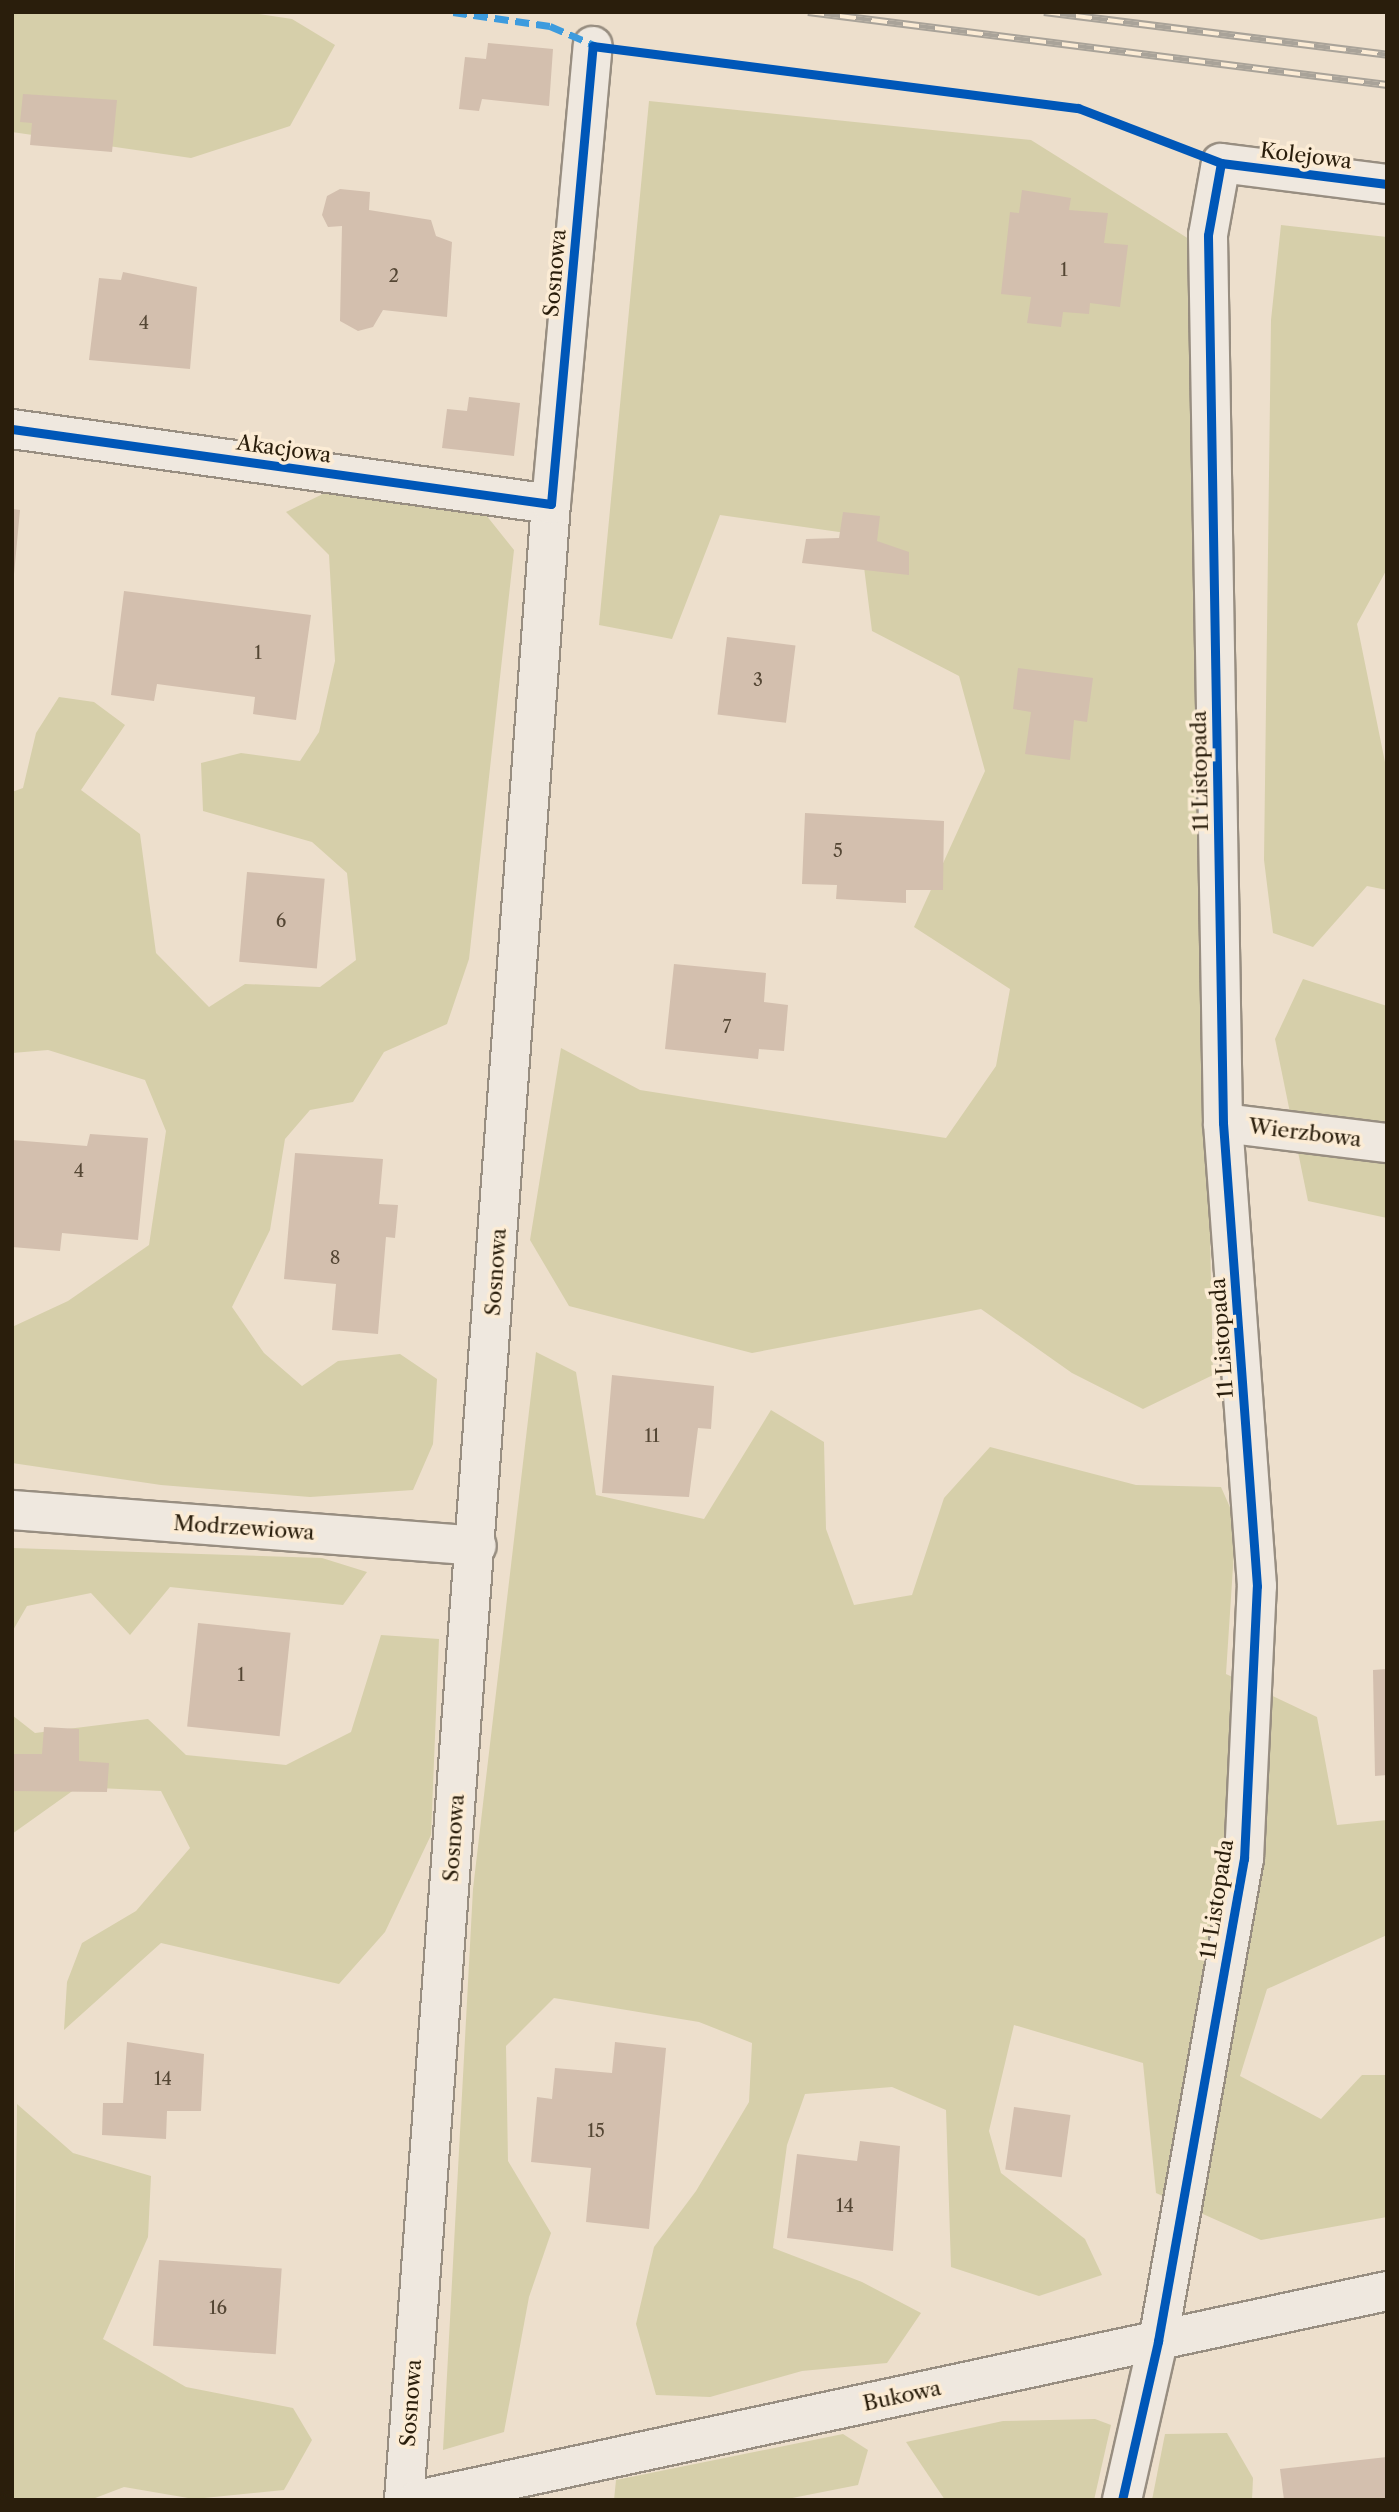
<!DOCTYPE html>
<style>
body{margin:0}
#map{position:relative;width:1399px;height:2512px;overflow:hidden;background:#eddfcc;font-family:"Libre Caslon Text",serif}
div>[style]{position:absolute}
.green>*{inset:0;background:#d6cfaa}
.building>*{inset:0;background:#d3bfae;transform-origin:0 0}
.roads{filter:drop-shadow(2px 0 #988e81) drop-shadow(-2px 0 #988e81) drop-shadow(0 2px #988e81) drop-shadow(0 -2px #988e81)}
.minor>*{height:38px;margin:-19px;padding:0 19px;transform-origin:19px;border-radius:19px;background:#efe8df}
.tertiary>*{height:38px;margin:-19px;padding:0 19px;transform-origin:19px;border-radius:19px;background:#efe8df}
.rail>*{height:8px;margin-top:-4px;transform-origin:0;background:repeating-linear-gradient(90deg,#fcecd5 0 16px,#a9a399 0 32px);box-sizing:border-box;border-block:2px solid #a9a399}
.quiet>*{height:7px;margin-top:-3.5px;transform-origin:0;background:repeating-linear-gradient(90deg,#3d9bde 0 14px,transparent 0 21px)}
.cycleway>*{height:9px;margin:-4.5px;padding:0 4.5px;transform-origin:4.5px;border-radius:4.5px;background:#0057b8}
span{translate:-50% -50%;white-space:nowrap;text-align:center;line-height:1.15;-webkit-text-stroke:7px #fcecd5;paint-order:stroke}
.number-label{font-size:18px;color:#544634}
.number-label span{-webkit-text-stroke-width:0}
.street-label{font-size:21px;color:#2a1e0c}
.frame{position:absolute;inset:0;border:14px solid #2a1e0c;pointer-events:none}
</style>
<div id="map">
<div class="green">
<div style="clip-path:polygon(12px 12px,245px 12px,292px 19px,335px 45px,290px 126px,191px 158px,12px 132px)"></div>
<div style="clip-path:polygon(649px 101px,1031px 140px,1189px 239px,1213px 1375px,1143px 1409px,1072px 1373px,981px 1309px,752px 1353px,569px 1306px,530px 1240px,561px 1048px,640px 1090px,946px 1138px,996px 1066px,1010px 989px,914px 927px,985px 771px,959px 676px,872px 631px,860px 535px,720px 515px,672px 639px,599px 625px)"></div>
<div style="clip-path:polygon(1281px 225px,1387px 237px,1387px 569px,1357px 624px,1387px 772px,1387px 890px,1367px 886px,1313px 947px,1273px 933px,1264px 860px,1271px 320px)"></div>
<div style="clip-path:polygon(331px 490px,486px 515px,514px 550px,469px 959px,447px 1024px,384px 1052px,353px 1102px,310px 1110px,285px 1139px,270px 1230px,232px 1307px,264px 1353px,302px 1386px,338px 1361px,400px 1354px,437px 1379px,433px 1444px,413px 1490px,310px 1497px,161px 1485px,12px 1463px,12px 1327px,68px 1301px,149px 1245px,166px 1131px,145px 1080px,48px 1050px,12px 1053px,12px 792px,23px 788px,36px 733px,59px 697px,94px 702px,125px 725px,81px 790px,140px 834px,156px 953px,209px 1007px,245px 984px,320px 987px,356px 960px,347px 873px,312px 842px,203px 811px,201px 763px,241px 753px,300px 761px,319px 732px,335px 661px,329px 555px,286px 512px)"></div>
<div style="clip-path:polygon(1303px 979px,1387px 1006px,1387px 1218px,1308px 1201px,1275px 1039px)"></div>
<div style="clip-path:polygon(536px 1352px,576px 1372px,596px 1495px,704px 1519px,771px 1410px,824px 1442px,826px 1529px,854px 1605px,912px 1595px,944px 1498px,990px 1447px,1136px 1485px,1221px 1487px,1236px 1521px,1226px 1674px,1317px 1717px,1337px 1825px,1387px 1820px,1387px 1935px,1267px 1989px,1240px 2076px,1321px 2119px,1362px 2075px,1387px 2075px,1387px 2217px,1261px 2240px,1156px 2193px,1143px 2063px,1014px 2025px,989px 2131px,1001px 2173px,1085px 2239px,1102px 2275px,1039px 2296px,951px 2267px,946px 2110px,892px 2087px,805px 2094px,787px 2145px,773px 2248px,862px 2282px,921px 2313px,887px 2363px,802px 2371px,710px 2397px,656px 2395px,636px 2324px,654px 2247px,696px 2191px,749px 2102px,752px 2043px,699px 2022px,554px 1998px,506px 2046px,508px 2161px,551px 2233px,529px 2297px,504px 2432px,443px 2450px,473px 1889px)"></div>
<div style="clip-path:polygon(12px 1548px,322px 1558px,367px 1572px,343px 1605px,170px 1587px,130px 1635px,91px 1593px,27px 1606px,12px 1632px)"></div>
<div style="clip-path:polygon(381px 1635px,439px 1639px,431px 1835px,385px 1932px,339px 1984px,161px 1943px,64px 2030px,67px 1982px,82px 1943px,136px 1911px,190px 1848px,161px 1791px,78px 1787px,12px 1834px,12px 1715px,35px 1733px,148px 1719px,186px 1755px,286px 1765px,351px 1732px)"></div>
<div style="clip-path:polygon(17px 2104px,73px 2153px,151px 2176px,148px 2237px,103px 2339px,186px 2387px,293px 2408px,312px 2440px,284px 2490px,194px 2499px,124px 2487px,90px 2500px,12px 2500px)"></div>
<div style="clip-path:polygon(1095px 2419px,1111px 2425px,1094px 2500px,945px 2500px,906px 2442px,1003px 2421px)"></div>
<div style="clip-path:polygon(1227px 2433px,1253px 2478px,1252px 2500px,1152px 2500px,1165px 2434px)"></div>
<div style="clip-path:polygon(843px 2434px,868px 2450px,858px 2485px,782px 2500px,614px 2500px,616px 2480px)"></div>
</div>
<div class="building">
<div style="clip-path:polygon(488px 43px,553px 49px,549px 106px,482px 99px,479px 111px,459px 109px,465px 57px,486px 59px)"></div>
<div style="clip-path:polygon(23px 94px,117px 100px,112px 152px,30px 145px,32px 123px,20px 122px)"></div>
<div style="clip-path:polygon(340px 189px,370px 192px,369px 210px,431px 220px,436px 236px,452px 242px,447px 317px,383px 310px,373px 327px,358px 331px,340px 321px,342px 226px,328px 227px,322px 215px,327px 196px)"></div>
<div style="clip-path:polygon(1022px 190px,1071px 198px,1069px 210px,1108px 213px,1104px 243px,1128px 245px,1120px 307px,1090px 303px,1089px 314px,1063px 312px,1061px 327px,1027px 323px,1031px 297px,1001px 294px,1010px 212px,1019px 213px)"></div>
<div style="clip-path:polygon(123px 272px,197px 287px,190px 369px,89px 360px,99px 278px,121px 280px)"></div>
<div style="clip-path:polygon(469px 397px,520px 403px,514px 456px,442px 448px,447px 409px,467px 411px)"></div>
<div style="clip-path:polygon(12px 509px,20px 510px,14px 574px,12px 574px)"></div>
<div style="clip-path:polygon(843px 512px,880px 516px,877px 541px,909px 552px,909px 575px,802px 563px,806px 539px,839px 538px)"></div>
<div style="clip-path:polygon(124px 591px,311px 615px,296px 720px,253px 714px,255px 697px,157px 684px,154px 701px,111px 695px)"></div>
<div style="left:727px;top:637px;width:69px;height:78px;rotate:7deg"></div>
<div style="clip-path:polygon(1018px 668px,1093px 678px,1087px 722px,1074px 720px,1070px 760px,1025px 754px,1031px 712px,1013px 709px)"></div>
<div style="clip-path:polygon(805px 813px,944px 821px,943px 890px,906px 890px,906px 903px,836px 899px,837px 885px,802px 884px)"></div>
<div style="left:247px;top:872px;width:78px;height:90px;rotate:5deg"></div>
<div style="clip-path:polygon(674px 964px,766px 973px,764px 1002px,788px 1005px,784px 1051px,759px 1049px,758px 1059px,665px 1049px)"></div>
<div style="clip-path:polygon(90px 1134px,148px 1138px,138px 1240px,62px 1233px,60px 1251px,12px 1247px,12px 1140px,87px 1146px)"></div>
<div style="clip-path:polygon(295px 1153px,383px 1159px,379px 1204px,398px 1205px,395px 1238px,386px 1237px,378px 1334px,332px 1330px,336px 1284px,284px 1279px)"></div>
<div style="clip-path:polygon(612px 1375px,714px 1386px,711px 1429px,698px 1428px,689px 1497px,602px 1493px)"></div>
<div style="left:198px;top:1623px;width:93px;height:104px;rotate:6deg"></div>
<div style="clip-path:polygon(1387px 1669px,1387px 1775px,1375px 1776px,1373px 1670px)"></div>
<div style="clip-path:polygon(44px 1727px,79px 1729px,79px 1761px,109px 1763px,107px 1792px,12px 1791px,12px 1754px,42px 1754px)"></div>
<div style="clip-path:polygon(127px 2042px,204px 2054px,201px 2111px,167px 2111px,166px 2139px,102px 2135px,103px 2103px,123px 2103px)"></div>
<div style="clip-path:polygon(615px 2042px,666px 2048px,649px 2229px,586px 2222px,591px 2168px,531px 2162px,537px 2097px,552px 2099px,555px 2068px,612px 2073px)"></div>
<div style="left:1014px;top:2107px;width:57px;height:63px;rotate:8deg"></div>
<div style="clip-path:polygon(860px 2141px,900px 2146px,893px 2251px,787px 2238px,797px 2154px,857px 2161px)"></div>
<div style="left:159px;top:2260px;width:123px;height:86px;rotate:4deg"></div>
<div style="clip-path:polygon(1387px 2457px,1387px 2500px,1284px 2500px,1280px 2469px)"></div>
</div>
<div class="roads">
<div class="minor">
<div style="left:12px;top:429px;width:544px;rotate:7.92deg"></div>
<div style="left:1223px;top:1123px;width:165px;rotate:7deg"></div>
<div style="left:12px;top:1510px;width:466px;rotate:4.4deg"></div>
<div style="left:404px;top:2500px;width:2001px;rotate:-85.79deg"></div>
<div style="left:551px;top:504px;width:460px;rotate:-84.8deg"></div>
<div style="left:1122px;top:2500px;width:163px;rotate:-77.2deg"></div>
<div style="left:1158px;top:2341px;width:490px;rotate:-79.9deg"></div>
<div style="left:1244px;top:1859px;width:273px;rotate:-87.3deg"></div>
<div style="left:1257px;top:1586px;width:464px;rotate:-94.2deg"></div>
<div style="left:1223px;top:1123px;width:888px;rotate:-90.97deg"></div>
<div style="left:1208px;top:235px;width:73px;rotate:-79.8deg"></div>
<div style="left:1221px;top:163px;width:167px;rotate:7.2deg"></div>
</div>
<div class="tertiary">
<div style="left:417px;top:2500px;width:992px;rotate:-12.16deg"></div>
</div>
</div>
<div class="rail">
<div style="left:808px;top:12px;width:584px;rotate:7.19deg"></div>
<div style="left:1044px;top:12px;width:346px;rotate:7.1deg"></div>
</div>
<div class="quiet">
<div style="left:453px;top:12px;width:98px;rotate:8.2deg"></div>
<div style="left:550px;top:26px;width:53px;rotate:23.2deg"></div>
</div>
<div class="cycleway">
<div style="left:12px;top:429px;width:544px;rotate:7.92deg"></div>
<div style="left:551px;top:504px;width:460px;rotate:-84.8deg"></div>
<div style="left:593px;top:46px;width:489px;rotate:7.3deg"></div>
<div style="left:1078px;top:108px;width:153px;rotate:21deg"></div>
<div style="left:1221px;top:163px;width:167px;rotate:7.2deg"></div>
<div style="left:1122px;top:2500px;width:163px;rotate:-77.2deg"></div>
<div style="left:1158px;top:2341px;width:490px;rotate:-79.9deg"></div>
<div style="left:1244px;top:1859px;width:273px;rotate:-87.3deg"></div>
<div style="left:1257px;top:1586px;width:464px;rotate:-94.2deg"></div>
<div style="left:1223px;top:1123px;width:888px;rotate:-90.97deg"></div>
<div style="left:1208px;top:235px;width:73px;rotate:-79.8deg"></div>
</div>
<div class="number-label">
<span style="left:1064px;top:270px">1</span>
<span style="left:394px;top:276px">2</span>
<span style="left:144px;top:323px">4</span>
<span style="left:258px;top:653px">1</span>
<span style="left:758px;top:680px">3</span>
<span style="left:838px;top:851px">5</span>
<span style="left:281px;top:921px">6</span>
<span style="left:727px;top:1027px">7</span>
<span style="left:79px;top:1171px">4</span>
<span style="left:335px;top:1258px">8</span>
<span style="left:652px;top:1436px">11</span>
<span style="left:241px;top:1675px">1</span>
<span style="left:163px;top:2079px">14</span>
<span style="left:596px;top:2131px">15</span>
<span style="left:845px;top:2206px">14</span>
<span style="left:218px;top:2308px">16</span>
</div>
<div class="street-label">
<span style="left:1306px;top:156px;rotate:7deg">Kolejowa</span>
<span style="left:555px;top:273px;rotate:-85deg">Sosnowa</span>
<span style="left:284px;top:449px;rotate:8deg">Akacjowa</span>
<span style="left:1200px;top:771px;rotate:-91deg">11 Listopada</span>
<span style="left:1305px;top:1133px;rotate:7deg">Wierzbowa</span>
<span style="left:496px;top:1272px;rotate:-86deg">Sosnowa</span>
<span style="left:1222px;top:1338px;rotate:-94deg">11 Listopada</span>
<span style="left:244px;top:1528px;rotate:4deg">Modrzewiowa</span>
<span style="left:454px;top:1838px;rotate:-86deg">Sosnowa</span>
<span style="left:1217px;top:1899px;rotate:-81deg">11 Listopada</span>
<span style="left:902px;top:2396px;rotate:-12deg">Bukowa</span>
<span style="left:411px;top:2403px;rotate:-86deg">Sosnowa</span>
</div>
<div class="frame"></div>
</div>
